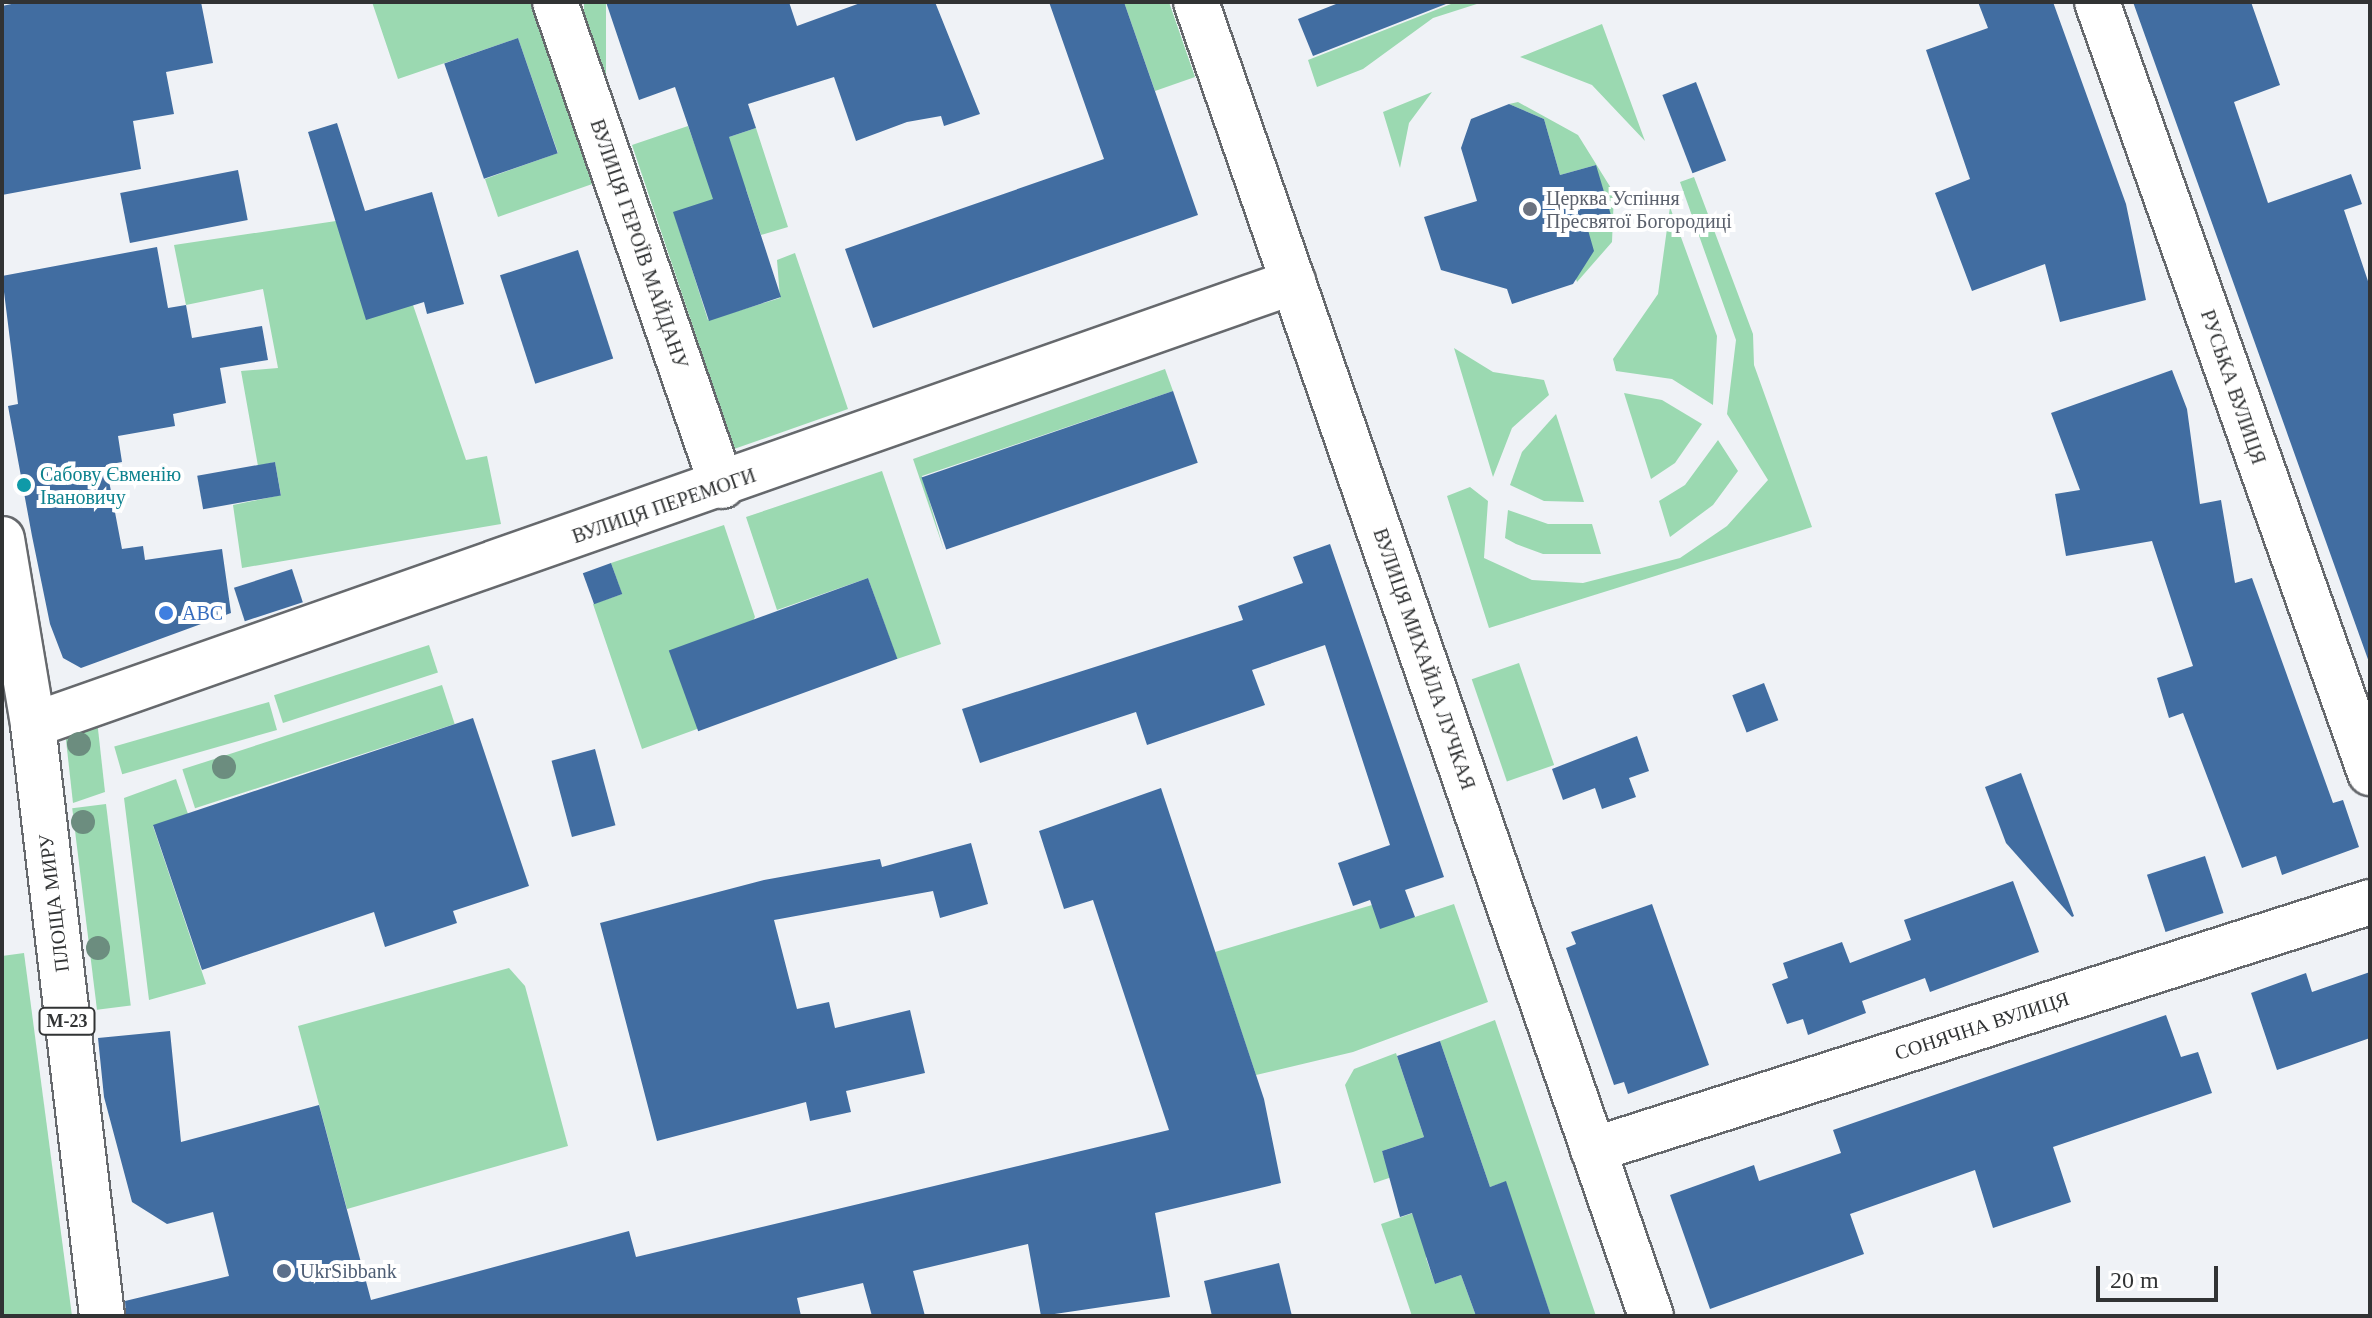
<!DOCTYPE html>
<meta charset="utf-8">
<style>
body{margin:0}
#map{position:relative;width:2372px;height:1318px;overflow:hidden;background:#eff2f6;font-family:Georgia,serif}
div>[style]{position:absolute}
.green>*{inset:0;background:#9bd9b1;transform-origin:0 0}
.building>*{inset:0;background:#416da1;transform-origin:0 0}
.roads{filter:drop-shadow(2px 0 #66696d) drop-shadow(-2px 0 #66696d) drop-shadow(0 2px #66696d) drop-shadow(0 -2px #66696d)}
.minor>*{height:44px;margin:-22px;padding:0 22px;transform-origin:22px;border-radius:22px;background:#fff}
.highway>*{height:44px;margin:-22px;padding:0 22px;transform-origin:22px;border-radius:22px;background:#fff}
.trees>*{width:24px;height:24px;margin:-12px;border-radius:50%;background:#6c8d7f}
.dots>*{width:22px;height:22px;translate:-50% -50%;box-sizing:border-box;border:4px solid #fff;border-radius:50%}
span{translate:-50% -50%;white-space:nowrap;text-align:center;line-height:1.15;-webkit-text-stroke:8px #fff;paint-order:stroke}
.shield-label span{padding:2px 6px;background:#fff;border:2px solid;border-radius:6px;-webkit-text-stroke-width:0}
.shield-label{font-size:18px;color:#313334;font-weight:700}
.worship-label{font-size:20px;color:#5b616d}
.left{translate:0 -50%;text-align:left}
.street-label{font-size:20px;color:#313334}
.culture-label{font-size:20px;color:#0d838f}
.shop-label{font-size:20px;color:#366cbe}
.service-label{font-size:20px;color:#4e5e75}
.frame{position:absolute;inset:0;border:4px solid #313334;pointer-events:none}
.scale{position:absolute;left:2096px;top:1266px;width:122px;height:36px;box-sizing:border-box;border:4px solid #313334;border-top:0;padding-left:10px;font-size:24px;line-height:28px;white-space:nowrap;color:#313334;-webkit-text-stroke:6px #fff;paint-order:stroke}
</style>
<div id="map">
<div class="green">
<div style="clip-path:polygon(372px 2px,535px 2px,598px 182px,498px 217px,485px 179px,558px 153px,518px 38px,398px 79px)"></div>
<div style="left:584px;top:2px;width:22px;height:110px"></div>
<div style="clip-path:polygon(1124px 2px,1169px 2px,1195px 77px,1155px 91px)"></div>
<div style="clip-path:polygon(1456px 2px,1483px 2px,1433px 18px,1363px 69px,1317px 87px,1308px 60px)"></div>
<div style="clip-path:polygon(1602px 24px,1645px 141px,1592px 85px,1520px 57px)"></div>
<div style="clip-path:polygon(1432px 92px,1409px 123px,1400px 168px,1383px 112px)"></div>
<div style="clip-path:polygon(1518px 102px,1578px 135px,1614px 193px,1612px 242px,1577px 282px,1573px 270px,1588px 230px,1596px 165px,1560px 175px,1544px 119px,1509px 104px)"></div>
<div style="clip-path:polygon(688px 126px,696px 148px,756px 128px,788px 227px,761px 235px,746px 189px,674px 213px,708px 320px,780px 298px,777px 260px,795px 253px,848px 409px,734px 449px,632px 145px)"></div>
<div style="clip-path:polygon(1694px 177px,1753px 334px,1754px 365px,1812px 527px,1489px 628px,1447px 496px,1470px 487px,1488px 501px,1484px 558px,1532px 580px,1583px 583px,1680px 558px,1727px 526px,1768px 480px,1727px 414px,1736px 340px,1680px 182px)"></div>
<div style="clip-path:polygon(1670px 207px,1717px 336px,1713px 405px,1672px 379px,1616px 371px,1613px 359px,1658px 294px)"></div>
<div style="clip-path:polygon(336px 221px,413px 305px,466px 460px,487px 456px,501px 524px,242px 568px,233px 505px,281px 495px,275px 462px,258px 466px,241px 371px,278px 368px,263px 289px,186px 305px,174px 245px)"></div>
<div style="clip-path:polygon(1454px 348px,1493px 372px,1544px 380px,1549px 395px,1512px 428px,1493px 477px)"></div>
<div style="clip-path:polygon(1165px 369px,1173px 391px,922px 476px,944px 550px,913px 459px)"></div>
<div style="clip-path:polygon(1624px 393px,1662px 400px,1702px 424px,1675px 463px,1651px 479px)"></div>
<div style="clip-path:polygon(1556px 414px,1584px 502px,1544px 501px,1510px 485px,1522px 452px)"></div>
<div style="clip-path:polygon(1718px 440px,1738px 471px,1713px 505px,1670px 537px,1659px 501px,1685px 485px)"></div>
<div style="clip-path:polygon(882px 471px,941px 644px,897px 659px,868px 578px,777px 610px,746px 517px)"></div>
<div style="clip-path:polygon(1508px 510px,1548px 524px,1592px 524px,1601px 554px,1543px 554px,1516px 544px,1505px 538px)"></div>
<div style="clip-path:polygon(724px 525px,755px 617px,697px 729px,642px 749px,593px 604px,622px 594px,611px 563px)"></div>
<div style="left:429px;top:645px;width:29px;height:163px;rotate:72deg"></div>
<div style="left:1519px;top:663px;width:108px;height:50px;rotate:71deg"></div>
<div style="left:442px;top:685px;width:41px;height:273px;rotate:72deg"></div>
<div style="left:269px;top:702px;width:29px;height:161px;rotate:74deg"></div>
<div style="clip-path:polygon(97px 720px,105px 792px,73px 803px,65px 731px)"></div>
<div style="clip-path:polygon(176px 779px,188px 814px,153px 826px,206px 984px,149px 1000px,124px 798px)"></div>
<div style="left:106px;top:804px;width:203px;height:34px;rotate:83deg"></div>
<div style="clip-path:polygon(1454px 904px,1488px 1002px,1353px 1052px,1256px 1075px,1215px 952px,1372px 905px,1415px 917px)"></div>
<div style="clip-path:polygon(24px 953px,72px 1316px,2px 1316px,2px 956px)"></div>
<div style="clip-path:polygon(509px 968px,525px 986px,568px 1146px,347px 1209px,298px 1026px)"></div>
<div style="clip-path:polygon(1495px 1020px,1596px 1316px,1551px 1316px,1505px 1182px,1490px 1187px,1440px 1041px)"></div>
<div style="clip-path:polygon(1396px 1053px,1424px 1137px,1382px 1151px,1389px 1172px,1431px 1164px,1374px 1183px,1345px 1085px,1354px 1069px)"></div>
<div style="clip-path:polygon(1457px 1198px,1426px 1258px,1435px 1284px,1461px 1275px,1476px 1316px,1412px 1316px,1381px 1224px)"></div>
</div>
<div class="building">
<div style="clip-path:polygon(21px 2px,201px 2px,213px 63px,166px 72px,174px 114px,133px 121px,141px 169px,2px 195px,2px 6px)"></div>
<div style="clip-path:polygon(606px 2px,789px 2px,797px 26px,863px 2px,935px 2px,980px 114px,944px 126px,941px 116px,907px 122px,856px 141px,834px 77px,748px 104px,756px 128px,729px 137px,781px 297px,709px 321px,673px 212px,713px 199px,675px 87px,639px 100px)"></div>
<div style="clip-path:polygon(1049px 2px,1124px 2px,1198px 215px,873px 328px,845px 249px,1104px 159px)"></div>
<div style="clip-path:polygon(1341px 2px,1446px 2px,1446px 4px,1313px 56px,1298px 19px)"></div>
<div style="clip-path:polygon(1978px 2px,2053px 2px,2126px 204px,2146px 300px,2060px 322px,2045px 264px,1972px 291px,1935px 193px,1970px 179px,1926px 50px,1988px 28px)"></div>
<div style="clip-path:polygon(2133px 2px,2251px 2px,2280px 85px,2234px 102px,2268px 203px,2351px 174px,2362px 204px,2344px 210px,2370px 287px,2370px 665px)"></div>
<div style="left:518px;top:38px;width:122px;height:78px;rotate:71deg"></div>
<div style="left:1696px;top:82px;width:84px;height:36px;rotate:69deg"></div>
<div style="clip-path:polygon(1509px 104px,1544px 119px,1560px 175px,1596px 165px,1613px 222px,1588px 230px,1594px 251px,1573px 284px,1512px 304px,1507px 289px,1441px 270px,1424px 217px,1477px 201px,1461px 148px,1471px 119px)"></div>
<div style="clip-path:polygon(337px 123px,365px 211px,432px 192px,464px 304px,427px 314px,424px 302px,366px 320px,308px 132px)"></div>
<div style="left:238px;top:170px;width:51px;height:120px;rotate:79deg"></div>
<div style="clip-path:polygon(157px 247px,168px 308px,186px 305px,192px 338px,262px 326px,268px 360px,220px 368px,226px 403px,173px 414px,175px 426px,118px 436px,122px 462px,106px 465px,122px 549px,143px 546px,145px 560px,222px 549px,231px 613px,81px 668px,63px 658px,50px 624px,32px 536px,8px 406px,18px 404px,2px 276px)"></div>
<div style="left:578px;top:250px;width:114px;height:82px;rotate:72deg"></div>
<div style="clip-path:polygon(2172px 370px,2187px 409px,2200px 504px,2221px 500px,2235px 583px,2252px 578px,2333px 803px,2343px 800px,2359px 847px,2282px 875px,2276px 856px,2242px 868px,2183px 713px,2169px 718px,2157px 678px,2193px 666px,2152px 541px,2066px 556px,2055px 494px,2080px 490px,2051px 413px)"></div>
<div style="left:1173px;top:391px;width:76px;height:266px;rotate:71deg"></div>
<div style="left:275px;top:462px;width:34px;height:79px;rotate:80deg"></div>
<div style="clip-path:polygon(1330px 544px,1444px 877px,1405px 890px,1415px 917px,1380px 929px,1370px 900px,1353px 906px,1338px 863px,1390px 845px,1325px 645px,1252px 670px,1265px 705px,1147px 745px,1136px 712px,980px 763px,962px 709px,1243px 620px,1238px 606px,1303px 583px,1293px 557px)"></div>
<div style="left:611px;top:563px;width:33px;height:30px;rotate:70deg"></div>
<div style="left:292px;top:569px;width:35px;height:61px;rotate:72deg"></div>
<div style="left:868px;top:578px;width:86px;height:212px;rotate:70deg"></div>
<div style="left:1764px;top:683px;width:40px;height:34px;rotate:69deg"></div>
<div style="clip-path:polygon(473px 718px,529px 886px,453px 911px,457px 923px,385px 947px,374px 912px,202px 970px,153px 825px)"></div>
<div style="clip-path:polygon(1637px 736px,1649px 771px,1629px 778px,1636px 797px,1602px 809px,1595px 788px,1563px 800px,1552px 769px)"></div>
<div style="left:595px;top:749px;width:79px;height:45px;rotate:75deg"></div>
<div style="clip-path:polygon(2021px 773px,2074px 916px,2072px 917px,2006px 843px,1985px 787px)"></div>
<div style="clip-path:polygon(1161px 788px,1264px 1099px,1281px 1183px,1155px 1213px,1170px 1297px,1041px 1316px,1028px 1244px,913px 1271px,925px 1316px,872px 1316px,863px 1283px,797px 1298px,801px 1316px,126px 1316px,125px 1301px,229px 1276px,213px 1212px,167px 1224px,132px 1202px,104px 1097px,98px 1038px,170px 1031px,181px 1142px,319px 1105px,371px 1300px,629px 1231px,636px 1257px,1169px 1130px,1093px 900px,1064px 909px,1039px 831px)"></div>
<div style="clip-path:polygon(971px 843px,988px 904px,940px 918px,933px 891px,774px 920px,797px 1009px,829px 1002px,835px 1028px,910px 1010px,925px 1073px,846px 1091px,851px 1112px,810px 1121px,806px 1102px,657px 1141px,600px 923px,764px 880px,880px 859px,882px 867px)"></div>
<div style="left:2205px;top:856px;width:60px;height:61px;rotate:72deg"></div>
<div style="clip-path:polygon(2013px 881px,2039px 952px,1930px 992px,1925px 978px,1862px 1001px,1866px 1013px,1808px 1035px,1803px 1019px,1787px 1024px,1772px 984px,1788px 978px,1783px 963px,1842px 942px,1850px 963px,1911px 940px,1904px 920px)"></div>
<div style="clip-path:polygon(1652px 904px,1709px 1065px,1628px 1094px,1624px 1082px,1614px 1085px,1566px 948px,1576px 944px,1571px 932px)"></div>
<div style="clip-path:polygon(2370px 972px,2370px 1038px,2277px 1070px,2251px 993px,2306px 973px,2312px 992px)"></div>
<div style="clip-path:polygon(2166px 1015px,2181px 1057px,2198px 1052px,2212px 1093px,2053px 1147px,2071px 1202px,1993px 1228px,1975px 1170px,1850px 1214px,1864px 1254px,1710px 1309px,1670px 1195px,1754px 1165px,1759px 1181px,1841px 1153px,1833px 1130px)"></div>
<div style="clip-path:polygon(1440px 1041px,1490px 1187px,1506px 1181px,1551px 1316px,1476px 1316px,1461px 1275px,1435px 1284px,1412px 1213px,1400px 1217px,1382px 1151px,1424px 1137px,1397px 1056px)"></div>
<div style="clip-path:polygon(1279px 1263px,1292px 1316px,1212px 1316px,1204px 1281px)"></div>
</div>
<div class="roads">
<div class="minor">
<div style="left:555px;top:2px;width:512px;rotate:70.96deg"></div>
<div style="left:1196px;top:2px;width:1391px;rotate:70.9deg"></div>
<div style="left:2097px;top:2px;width:818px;rotate:70.5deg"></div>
<div style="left:33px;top:725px;width:1336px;rotate:-19.37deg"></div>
<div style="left:1593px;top:1150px;width:816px;rotate:-17.7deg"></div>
</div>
<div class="highway">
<div style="left:2px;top:539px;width:189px;rotate:80.5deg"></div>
<div style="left:33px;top:725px;width:595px;rotate:83.34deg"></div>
</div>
</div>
<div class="trees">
<div style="left:79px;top:744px"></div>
<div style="left:224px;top:767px"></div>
<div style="left:83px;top:822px"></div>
<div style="left:98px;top:948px"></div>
</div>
<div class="dots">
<div style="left:1530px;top:209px;background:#6b7280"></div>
<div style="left:24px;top:485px;background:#0f9aa8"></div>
<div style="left:166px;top:613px;background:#3f7fe0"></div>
<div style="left:284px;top:1271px;background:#5c6f8a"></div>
</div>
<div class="shield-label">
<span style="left:67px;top:1021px">М-23</span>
</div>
<div class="worship-label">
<span class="left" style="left:1546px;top:210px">Церква Успіння<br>Пресвятої Богородиці</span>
</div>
<div class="street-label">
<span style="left:639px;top:244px;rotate:71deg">ВУЛИЦЯ ГЕРОЇВ МАЙДАНУ</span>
<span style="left:2233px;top:387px;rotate:71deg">РУСЬКА ВУЛИЦЯ</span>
<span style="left:664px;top:506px;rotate:-19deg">ВУЛИЦЯ ПЕРЕМОГИ</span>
<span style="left:1424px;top:659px;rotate:71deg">ВУЛИЦЯ МИХАЙЛА ЛУЧКАЯ</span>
<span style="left:54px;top:903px;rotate:-97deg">ПЛОЩА МИРУ</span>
<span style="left:1982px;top:1026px;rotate:-18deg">СОНЯЧНА ВУЛИЦЯ</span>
</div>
<div class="culture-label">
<span class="left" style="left:40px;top:486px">Сабову Євменію<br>Івановичу</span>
</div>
<div class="shop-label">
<span class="left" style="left:182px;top:613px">ABC</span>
</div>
<div class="service-label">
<span class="left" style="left:300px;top:1271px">UkrSibbank</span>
</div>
<div class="frame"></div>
<div class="scale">20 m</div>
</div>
